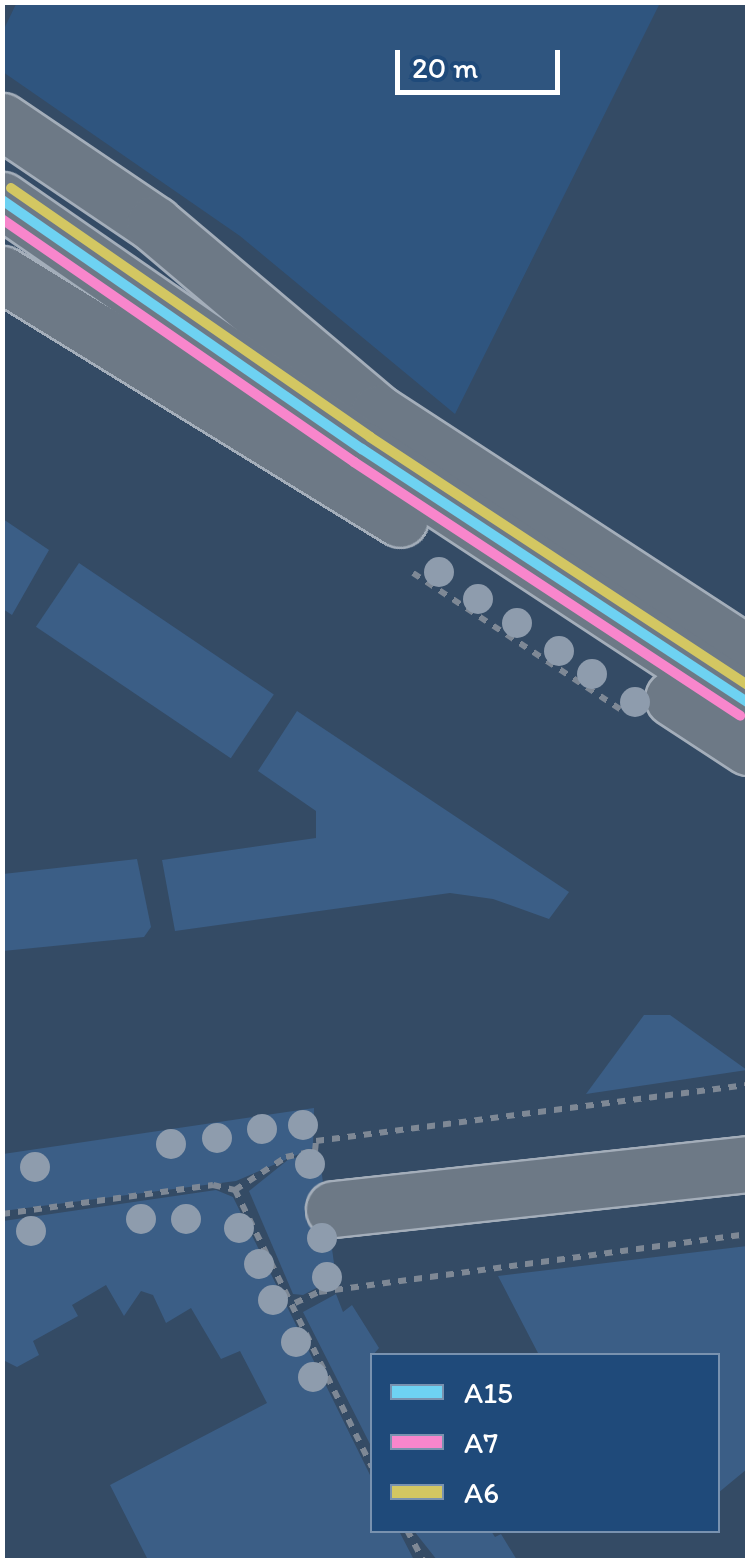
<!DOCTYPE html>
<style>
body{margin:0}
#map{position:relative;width:750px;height:1563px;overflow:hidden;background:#344b65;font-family:Itim,sans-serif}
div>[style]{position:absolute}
.built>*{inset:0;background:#2f557f}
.green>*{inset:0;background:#3b5e86;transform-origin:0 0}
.path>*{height:6px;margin-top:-3px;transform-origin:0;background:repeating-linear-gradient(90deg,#7e8895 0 8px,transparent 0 16px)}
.roads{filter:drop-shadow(2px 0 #a4aeba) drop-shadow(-2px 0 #a4aeba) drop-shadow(0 2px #a4aeba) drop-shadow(0 -2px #a4aeba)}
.minor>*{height:55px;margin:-27.5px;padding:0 27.5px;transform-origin:27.5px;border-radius:27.5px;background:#6d7986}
.bus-1>*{height:10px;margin:-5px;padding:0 5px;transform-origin:5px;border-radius:5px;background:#6ed2f2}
.bus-2>*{height:10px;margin:-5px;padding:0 5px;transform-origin:5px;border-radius:5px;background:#f886cc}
.bus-3>*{height:10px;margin:-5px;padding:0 5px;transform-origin:5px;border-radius:5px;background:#d3c762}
.trees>*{width:30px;height:30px;margin:-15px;border-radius:50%;background:#8e9cad}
span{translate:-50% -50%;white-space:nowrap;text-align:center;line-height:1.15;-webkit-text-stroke:10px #1f4a7a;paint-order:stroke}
.frame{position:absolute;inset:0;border:5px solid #fff;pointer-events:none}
.legend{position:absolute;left:370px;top:1353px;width:350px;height:180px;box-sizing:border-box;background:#1f4a7a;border:2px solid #7992af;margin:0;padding:12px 18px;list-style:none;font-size:30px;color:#fff}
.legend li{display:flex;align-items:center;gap:20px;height:50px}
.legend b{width:50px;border:2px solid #7992af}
.scale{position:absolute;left:395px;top:50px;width:165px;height:45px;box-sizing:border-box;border:5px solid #fff;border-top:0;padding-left:12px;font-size:30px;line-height:35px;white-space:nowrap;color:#fff;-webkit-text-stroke:8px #1f4a7a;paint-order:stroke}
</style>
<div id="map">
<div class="built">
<div style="clip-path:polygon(17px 2px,660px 2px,660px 3px,455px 414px,240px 236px,3px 72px,3px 31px)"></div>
</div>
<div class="green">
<div style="clip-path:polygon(3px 519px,49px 550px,12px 615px,3px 609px)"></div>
<div style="left:79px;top:563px;width:235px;height:77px;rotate:34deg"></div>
<div style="clip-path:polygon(297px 711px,569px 892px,549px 919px,493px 899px,450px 893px,175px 931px,162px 860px,316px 838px,316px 811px,258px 771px)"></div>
<div style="clip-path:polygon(137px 859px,151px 927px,144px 937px,3px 951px,3px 874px)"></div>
<div style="clip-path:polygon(644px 1015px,670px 1015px,747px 1070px,586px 1094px)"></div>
<div style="clip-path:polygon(314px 1108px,313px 1148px,236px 1181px,3px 1211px,3px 1154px)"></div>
<div style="clip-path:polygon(319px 1153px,336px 1278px,303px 1295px,293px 1294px,249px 1191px,289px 1159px)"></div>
<div style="clip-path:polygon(216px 1190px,233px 1197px,372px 1479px,372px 1530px,399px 1531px,414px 1560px,148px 1560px,110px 1485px,267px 1403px,240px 1351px,221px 1359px,191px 1308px,166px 1323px,153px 1295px,141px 1291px,124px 1316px,106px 1285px,72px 1305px,78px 1316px,33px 1341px,39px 1355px,17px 1367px,3px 1360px,3px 1221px)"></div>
<div style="clip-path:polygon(747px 1246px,747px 1469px,718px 1493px,718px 1356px,539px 1355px,498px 1276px)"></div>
<div style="clip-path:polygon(336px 1294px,343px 1312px,352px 1305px,379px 1348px,372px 1356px,372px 1448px,303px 1312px)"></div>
<div style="clip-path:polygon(414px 1531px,491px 1531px,495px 1537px,501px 1534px,517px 1560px,437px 1560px)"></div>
</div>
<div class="path">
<div style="left:413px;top:573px;width:248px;rotate:33.3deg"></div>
<div style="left:235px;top:1190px;width:61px;rotate:-32.9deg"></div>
<div style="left:286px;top:1157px;width:30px;rotate:-12deg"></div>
<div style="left:315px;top:1151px;width:10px;rotate:-84deg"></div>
<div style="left:316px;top:1141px;width:436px;rotate:-7.4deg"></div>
<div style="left:2px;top:1214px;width:213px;rotate:-7.8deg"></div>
<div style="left:213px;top:1185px;width:23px;rotate:13deg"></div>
<div style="left:235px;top:1190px;width:309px;rotate:63.7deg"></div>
<div style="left:295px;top:1303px;width:26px;rotate:-25deg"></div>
<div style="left:319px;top:1292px;width:433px;rotate:-7.7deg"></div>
<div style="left:407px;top:1530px;width:34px;rotate:62deg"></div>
</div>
<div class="roads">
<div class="minor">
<div style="left:2px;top:121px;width:184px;rotate:34.1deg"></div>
<div style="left:154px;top:224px;width:293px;rotate:40.2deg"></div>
<div style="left:378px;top:413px;width:442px;rotate:33.1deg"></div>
<div style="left:2px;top:200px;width:438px;rotate:34.7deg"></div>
<div style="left:362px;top:449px;width:462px;rotate:33.3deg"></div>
<div style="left:2px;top:274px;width:467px;rotate:31.6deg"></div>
<div style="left:673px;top:698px;width:90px;rotate:33.2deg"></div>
<div style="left:334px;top:1209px;width:416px;rotate:-6.2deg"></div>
</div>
</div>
<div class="bus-1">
<div style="left:2px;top:200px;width:438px;rotate:34.7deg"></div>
<div style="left:362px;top:449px;width:462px;rotate:33.3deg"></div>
</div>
<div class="bus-2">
<div style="left:2px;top:219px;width:428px;rotate:34.6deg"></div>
<div style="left:354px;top:462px;width:462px;rotate:33.3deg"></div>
</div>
<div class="bus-3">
<div style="left:11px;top:188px;width:437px;rotate:34.7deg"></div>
<div style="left:370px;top:437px;width:452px;rotate:33.3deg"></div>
</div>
<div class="trees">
<div style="left:439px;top:572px"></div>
<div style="left:478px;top:599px"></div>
<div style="left:517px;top:623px"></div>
<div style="left:559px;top:651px"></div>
<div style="left:592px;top:674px"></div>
<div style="left:635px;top:702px"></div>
<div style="left:303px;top:1125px"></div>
<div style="left:262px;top:1129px"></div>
<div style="left:217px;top:1138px"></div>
<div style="left:171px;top:1144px"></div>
<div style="left:310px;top:1164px"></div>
<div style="left:35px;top:1167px"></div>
<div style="left:141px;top:1219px"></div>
<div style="left:186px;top:1219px"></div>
<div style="left:239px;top:1228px"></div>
<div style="left:31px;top:1231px"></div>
<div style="left:322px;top:1238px"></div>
<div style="left:259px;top:1264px"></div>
<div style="left:327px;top:1277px"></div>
<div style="left:273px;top:1300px"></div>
<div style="left:296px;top:1342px"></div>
<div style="left:313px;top:1377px"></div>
</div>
<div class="frame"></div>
<ul class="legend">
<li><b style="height:12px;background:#6ed2f2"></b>A15</li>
<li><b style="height:12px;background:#f886cc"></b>A7</li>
<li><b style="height:12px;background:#d3c762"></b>A6</li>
</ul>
<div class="scale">20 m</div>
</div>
